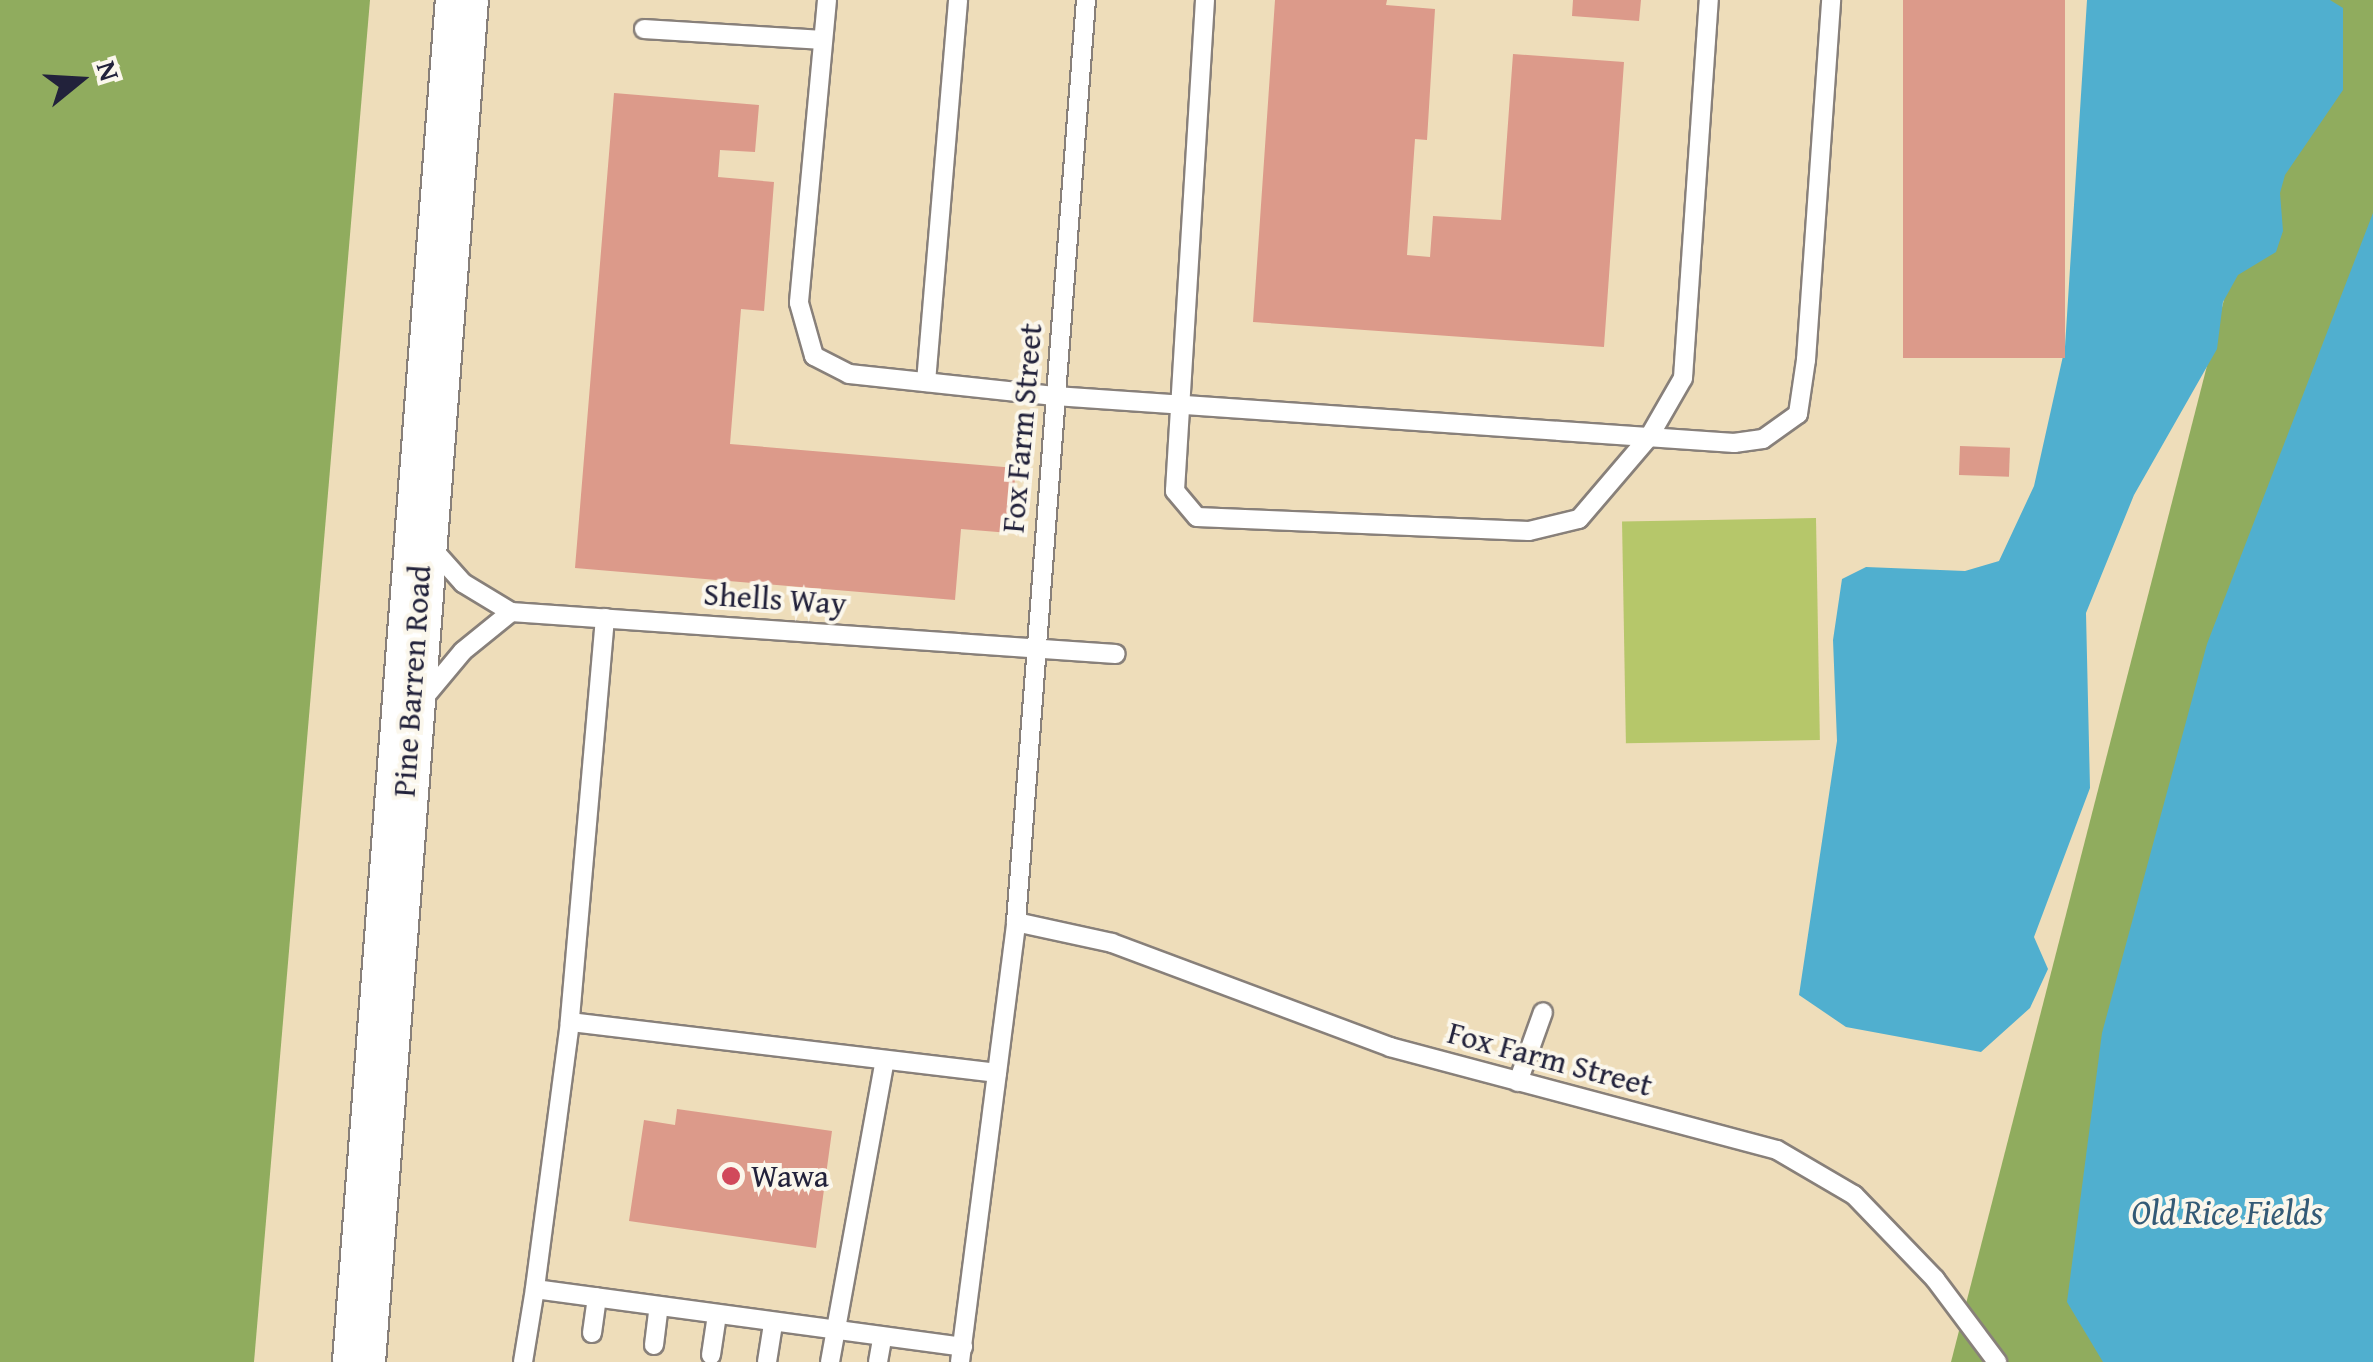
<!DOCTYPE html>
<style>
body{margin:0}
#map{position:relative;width:2373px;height:1362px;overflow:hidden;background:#eeddba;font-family:"Gentium Book Plus",serif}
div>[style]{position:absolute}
.green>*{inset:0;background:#b6c76a;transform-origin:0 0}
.forest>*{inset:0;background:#90ac5e}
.water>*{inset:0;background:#50afcf}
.building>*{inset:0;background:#dc9a8a;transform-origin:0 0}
.roads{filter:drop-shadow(2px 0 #88807a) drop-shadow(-2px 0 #88807a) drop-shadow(0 2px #88807a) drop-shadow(0 -2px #88807a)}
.service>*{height:18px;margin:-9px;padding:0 9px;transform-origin:9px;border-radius:9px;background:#fff}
.secondary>*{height:52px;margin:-26px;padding:0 26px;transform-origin:26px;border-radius:26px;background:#fff}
.dots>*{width:28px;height:28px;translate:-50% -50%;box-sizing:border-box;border:5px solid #fbf7ec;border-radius:50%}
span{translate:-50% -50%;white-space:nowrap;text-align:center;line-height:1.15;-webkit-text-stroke:8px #fbf7ec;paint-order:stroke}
.street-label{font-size:32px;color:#22223b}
.poi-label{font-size:32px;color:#22223b}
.left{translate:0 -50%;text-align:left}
.water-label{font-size:35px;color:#345a76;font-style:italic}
.north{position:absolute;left:30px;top:30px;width:100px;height:100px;-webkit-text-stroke:8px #fbf7ec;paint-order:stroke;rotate:72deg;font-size:28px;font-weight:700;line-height:40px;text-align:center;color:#22223b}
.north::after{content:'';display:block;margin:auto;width:35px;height:45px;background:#22223b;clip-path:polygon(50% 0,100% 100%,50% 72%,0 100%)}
</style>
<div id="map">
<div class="green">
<div style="left:1816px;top:518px;width:222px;height:194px;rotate:89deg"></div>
</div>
<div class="forest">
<div style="clip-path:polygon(0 0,370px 0,254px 1362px,0 1362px)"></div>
<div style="clip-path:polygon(2301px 0,2373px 0,2373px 1362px,1951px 1362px)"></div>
</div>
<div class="water">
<div style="clip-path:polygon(2087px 0,2330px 0,2343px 8px,2343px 90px,2285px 175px,2280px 193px,2283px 231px,2276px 252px,2238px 275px,2223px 302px,2217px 349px,2134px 495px,2086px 613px,2090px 788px,2034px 937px,2048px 969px,2030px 1008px,1981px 1052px,1846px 1027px,1799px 995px,1837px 741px,1833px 640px,1842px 579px,1866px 567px,1965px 571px,1999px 561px,2034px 486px,2065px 347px)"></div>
<div style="clip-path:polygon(2373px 213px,2373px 1362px,2103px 1362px,2067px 1302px,2102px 1033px,2207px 644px)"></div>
</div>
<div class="building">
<div style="clip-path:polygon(1275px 0,1387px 0,1386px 5px,1435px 9px,1427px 140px,1415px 139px,1407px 255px,1430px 257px,1433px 216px,1501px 220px,1513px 54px,1624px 62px,1604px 347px,1253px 322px)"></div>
<div style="clip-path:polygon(1573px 0,1641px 0,1639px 21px,1572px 16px)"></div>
<div style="left:1903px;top:0;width:162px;height:358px"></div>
<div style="clip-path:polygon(614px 93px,759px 105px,755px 152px,720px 150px,718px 177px,774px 182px,764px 311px,741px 309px,730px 444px,1016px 468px,1010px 533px,961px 529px,955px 600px,575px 568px)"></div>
<div style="left:1960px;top:446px;width:50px;height:29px;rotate:2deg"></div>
<div style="clip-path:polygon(677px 1109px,832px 1131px,816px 1248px,629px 1221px,644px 1120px,675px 1125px)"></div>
</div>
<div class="roads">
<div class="service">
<div style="left:827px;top:0;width:304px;rotate:95.3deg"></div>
<div style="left:799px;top:303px;width:55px;rotate:74.2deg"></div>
<div style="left:814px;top:356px;width:39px;rotate:27deg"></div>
<div style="left:849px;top:374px;width:207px;rotate:6.1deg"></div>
<div style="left:1055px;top:396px;width:681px;rotate:3.96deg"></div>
<div style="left:1734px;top:443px;width:29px;rotate:-8deg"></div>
<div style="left:1763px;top:439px;width:43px;rotate:-35.5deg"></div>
<div style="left:1798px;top:414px;width:55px;rotate:-81.6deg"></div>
<div style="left:1806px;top:360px;width:361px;rotate:-86deg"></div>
<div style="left:1205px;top:0;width:492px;rotate:93.5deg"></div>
<div style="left:1175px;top:491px;width:34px;rotate:50deg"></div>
<div style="left:1197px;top:517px;width:332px;rotate:2.4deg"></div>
<div style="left:1529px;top:531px;width:51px;rotate:-13.5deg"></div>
<div style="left:1579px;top:519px;width:108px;rotate:-49.5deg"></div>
<div style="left:1649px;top:437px;width:68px;rotate:-60deg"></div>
<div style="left:1683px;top:378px;width:379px;rotate:-86.1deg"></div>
<div style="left:644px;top:29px;width:179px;rotate:3.5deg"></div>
<div style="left:926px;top:382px;width:383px;rotate:-85.2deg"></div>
<div style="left:430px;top:546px;width:50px;rotate:48.3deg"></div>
<div style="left:463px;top:583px;width:56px;rotate:31.1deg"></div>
<div style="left:511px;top:612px;width:606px;rotate:3.97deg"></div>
<div style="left:605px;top:618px;width:406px;rotate:95deg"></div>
<div style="left:570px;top:1022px;width:269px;rotate:97.5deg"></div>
<div style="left:535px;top:1289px;width:432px;rotate:7.7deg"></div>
<div style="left:423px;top:699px;width:62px;rotate:-50.2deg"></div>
<div style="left:463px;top:651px;width:62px;rotate:-39.1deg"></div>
<div style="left:1016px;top:922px;width:925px;rotate:-85.66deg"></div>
<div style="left:570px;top:1022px;width:430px;rotate:6.8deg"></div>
<div style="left:1518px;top:1082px;width:74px;rotate:-70.3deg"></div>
<div style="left:592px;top:1333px;width:36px;rotate:-82deg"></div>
<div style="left:654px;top:1345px;width:38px;rotate:-83deg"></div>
<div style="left:711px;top:1355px;width:40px;rotate:-81.5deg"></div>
<div style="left:523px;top:1362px;width:74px;rotate:-80.7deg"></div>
<div style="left:767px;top:1362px;width:38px;rotate:-81deg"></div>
<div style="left:830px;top:1362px;width:307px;rotate:-79.7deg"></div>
<div style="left:878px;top:1362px;width:23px;rotate:-80deg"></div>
<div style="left:960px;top:1362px;width:444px;rotate:-82.7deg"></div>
<div style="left:1016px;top:922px;width:98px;rotate:12.3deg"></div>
<div style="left:1112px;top:943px;width:297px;rotate:20.5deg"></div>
<div style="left:1390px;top:1047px;width:400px;rotate:14.9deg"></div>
<div style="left:1777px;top:1150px;width:89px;rotate:30.3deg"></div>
<div style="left:1854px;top:1195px;width:117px;rotate:46deg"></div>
<div style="left:1935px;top:1279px;width:104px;rotate:53.2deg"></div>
</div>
<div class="secondary">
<div style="left:359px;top:1362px;width:1366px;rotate:-85.68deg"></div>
</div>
</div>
<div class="dots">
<div style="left:731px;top:1176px;background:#d1495b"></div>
</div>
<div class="street-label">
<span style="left:1022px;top:428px;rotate:-85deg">Fox Farm Street</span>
<span style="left:775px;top:599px;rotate:4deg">Shells Way</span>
<span style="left:412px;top:681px;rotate:-86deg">Pine Barren Road</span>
<span style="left:1550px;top:1059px;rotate:15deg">Fox Farm Street</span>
</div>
<div class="poi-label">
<span class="left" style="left:751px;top:1176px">Wawa</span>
</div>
<div class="water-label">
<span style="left:2227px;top:1212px">Old Rice Fields</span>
</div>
<div class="north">N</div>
</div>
